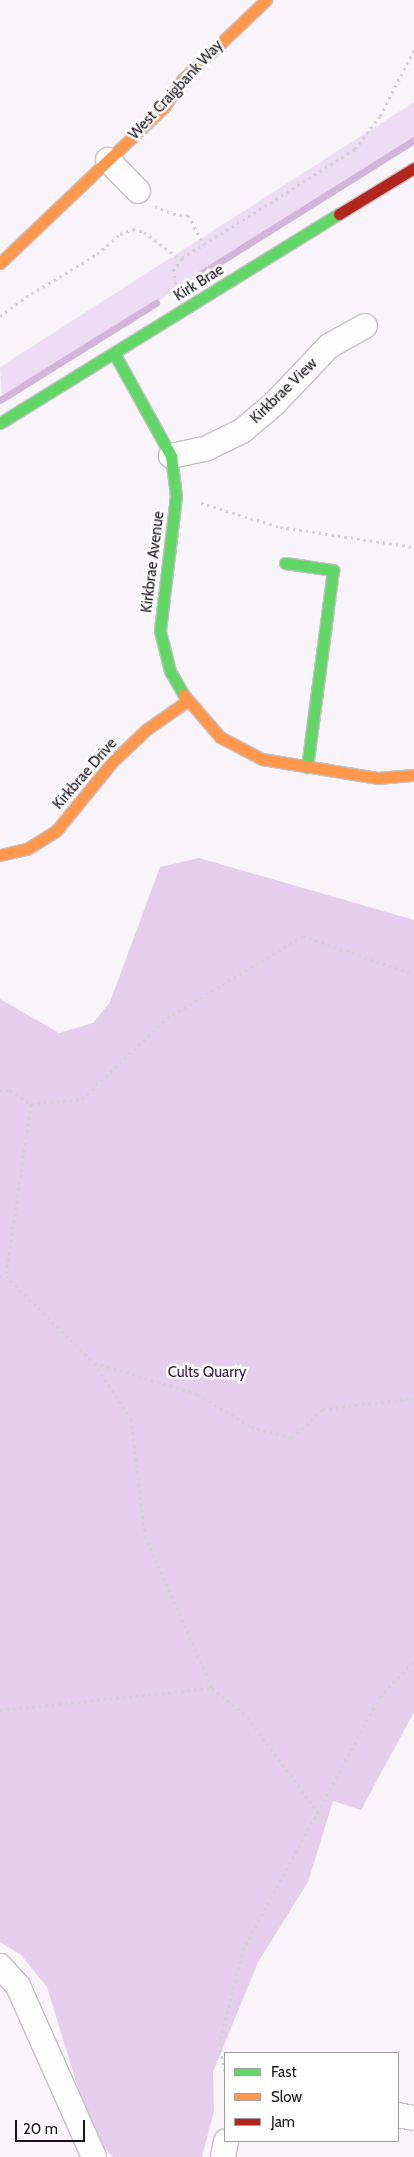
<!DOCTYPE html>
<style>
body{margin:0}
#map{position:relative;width:414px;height:2157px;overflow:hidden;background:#f8f4f9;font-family:Cabin,sans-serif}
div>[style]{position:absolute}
.green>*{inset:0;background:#eddcf3}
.forest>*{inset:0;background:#e4ceec}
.stream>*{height:7px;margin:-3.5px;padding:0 3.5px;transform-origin:3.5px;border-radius:3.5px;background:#d1b6da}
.path>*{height:3px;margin-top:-1.5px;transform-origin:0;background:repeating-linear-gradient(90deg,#d3d1d4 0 2.5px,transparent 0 6.5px)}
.roads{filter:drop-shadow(1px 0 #c6c1c8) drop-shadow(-1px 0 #c6c1c8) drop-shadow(0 1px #c6c1c8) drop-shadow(0 -1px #c6c1c8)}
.street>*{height:24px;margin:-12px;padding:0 12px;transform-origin:12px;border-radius:12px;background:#fefdfe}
.fast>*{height:11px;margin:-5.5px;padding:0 5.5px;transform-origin:5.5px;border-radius:5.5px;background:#63d668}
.slow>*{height:11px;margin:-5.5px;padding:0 5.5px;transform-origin:5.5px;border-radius:5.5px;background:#ff974d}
.jam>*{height:11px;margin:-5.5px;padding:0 5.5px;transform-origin:5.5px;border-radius:5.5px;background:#b3261e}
span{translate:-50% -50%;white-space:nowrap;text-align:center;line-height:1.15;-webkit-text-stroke:5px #fff;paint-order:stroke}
.street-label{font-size:15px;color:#18121b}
.park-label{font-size:15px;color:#40114e}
.legend{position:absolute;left:224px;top:2052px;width:175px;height:90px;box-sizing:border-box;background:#fff;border:1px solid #a3a0a4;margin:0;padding:6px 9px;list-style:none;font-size:15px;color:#18121b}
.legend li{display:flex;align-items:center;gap:10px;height:25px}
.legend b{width:25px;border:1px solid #a3a0a4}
.scale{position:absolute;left:15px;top:2120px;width:70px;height:22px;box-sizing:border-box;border:2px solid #18121b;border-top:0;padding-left:6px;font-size:15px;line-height:18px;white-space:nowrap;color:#18121b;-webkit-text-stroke:4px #fff;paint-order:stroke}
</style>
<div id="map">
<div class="green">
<div style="clip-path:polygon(414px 102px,414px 140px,2px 399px,0 367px)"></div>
</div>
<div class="forest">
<div style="clip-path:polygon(199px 858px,414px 920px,414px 1712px,361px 1810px,333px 1801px,308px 1882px,258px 1962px,213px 2072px,214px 2111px,202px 2157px,113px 2157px,93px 2137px,47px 1987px,21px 1955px,0 1942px,0 999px,59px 1033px,93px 1023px,110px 1002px,160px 867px)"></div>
</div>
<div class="stream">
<div style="left:202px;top:273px;width:250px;rotate:-32.1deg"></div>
<div style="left:0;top:400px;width:184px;rotate:-31.9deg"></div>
</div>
<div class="path">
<div style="left:155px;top:206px;width:20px;rotate:24deg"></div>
<div style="left:173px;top:214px;width:15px;rotate:4deg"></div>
<div style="left:188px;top:215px;width:34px;rotate:62deg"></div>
<div style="left:176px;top:284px;width:13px;rotate:-103deg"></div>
<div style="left:173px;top:271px;width:16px;rotate:-55deg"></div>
<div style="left:182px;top:258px;width:204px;rotate:-32.2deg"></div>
<div style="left:355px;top:149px;width:41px;rotate:-52.9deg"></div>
<div style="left:380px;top:116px;width:74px;rotate:-62.7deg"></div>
<div style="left:0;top:316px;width:32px;rotate:-36deg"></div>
<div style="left:26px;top:297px;width:83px;rotate:-31.2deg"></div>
<div style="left:97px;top:254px;width:30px;rotate:-41deg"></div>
<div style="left:120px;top:234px;width:14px;rotate:-21deg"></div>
<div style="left:133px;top:229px;width:11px;rotate:15deg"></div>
<div style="left:144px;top:232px;width:46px;rotate:37.1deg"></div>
<div style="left:201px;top:503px;width:83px;rotate:16.9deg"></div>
<div style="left:280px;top:527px;width:135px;rotate:8.5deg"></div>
<div style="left:0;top:1090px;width:10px"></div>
<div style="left:10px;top:1090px;width:25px;rotate:34deg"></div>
<div style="left:31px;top:1104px;width:174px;rotate:98.3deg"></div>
<div style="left:31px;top:1104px;width:51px;rotate:-5.6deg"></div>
<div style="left:82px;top:1099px;width:117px;rotate:-43.6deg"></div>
<div style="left:167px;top:1018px;width:159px;rotate:-31.1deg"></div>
<div style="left:303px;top:936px;width:117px;rotate:18.9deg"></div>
<div style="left:0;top:1276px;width:6px"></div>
<div style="left:6px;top:1276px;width:124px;rotate:44.7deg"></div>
<div style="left:94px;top:1363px;width:67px;rotate:56.5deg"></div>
<div style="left:131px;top:1419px;width:118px;rotate:83.2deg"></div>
<div style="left:145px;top:1536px;width:166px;rotate:66.2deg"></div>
<div style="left:95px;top:1363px;width:108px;rotate:16.8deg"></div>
<div style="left:198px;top:1394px;width:62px;rotate:31.9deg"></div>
<div style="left:251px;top:1427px;width:42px;rotate:15deg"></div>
<div style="left:292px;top:1438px;width:42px;rotate:-43.1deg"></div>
<div style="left:323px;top:1409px;width:92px;rotate:-6.9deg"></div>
<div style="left:0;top:1710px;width:213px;rotate:-5.9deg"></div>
<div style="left:212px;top:1688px;width:46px;rotate:38.9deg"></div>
<div style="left:248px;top:1717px;width:119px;rotate:53.9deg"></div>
<div style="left:225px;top:2071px;width:27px;rotate:-103deg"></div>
<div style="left:219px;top:2045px;width:98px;rotate:-75.8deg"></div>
<div style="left:243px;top:1950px;width:288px;rotate:-61.6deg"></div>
<div style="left:380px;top:1697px;width:50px;rotate:-47.4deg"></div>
</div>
<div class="roads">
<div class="street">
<div style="left:108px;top:160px;width:43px;rotate:45.9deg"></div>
<div style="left:171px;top:456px;width:35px;rotate:-12deg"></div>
<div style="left:205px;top:449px;width:41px;rotate:-25.9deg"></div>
<div style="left:242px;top:431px;width:42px;rotate:-40.2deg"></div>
<div style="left:274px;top:404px;width:80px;rotate:-46.5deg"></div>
<div style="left:329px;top:346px;width:41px;rotate:-29.1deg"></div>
<div style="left:0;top:1966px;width:27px;rotate:48deg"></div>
<div style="left:18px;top:1986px;width:187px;rotate:66deg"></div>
<div style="left:398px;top:2115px;width:16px;rotate:11deg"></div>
<div style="left:223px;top:2157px;width:16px;rotate:-79deg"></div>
</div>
<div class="fast">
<div style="left:114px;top:353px;width:118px;rotate:61deg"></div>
<div style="left:171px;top:456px;width:40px;rotate:82.9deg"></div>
<div style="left:176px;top:496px;width:136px;rotate:96.8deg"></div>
<div style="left:160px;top:631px;width:41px;rotate:76deg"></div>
<div style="left:170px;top:671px;width:28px;rotate:60deg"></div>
<div style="left:0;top:423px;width:398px;rotate:-31.7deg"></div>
<div style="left:285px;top:563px;width:49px;rotate:8.3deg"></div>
<div style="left:333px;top:570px;width:199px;rotate:97.5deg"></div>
</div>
<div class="slow">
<div style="left:0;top:263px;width:226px;rotate:-43.6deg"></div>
<div style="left:164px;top:107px;width:32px;rotate:-56deg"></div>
<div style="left:182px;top:80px;width:116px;rotate:-43.6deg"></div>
<div style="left:184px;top:695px;width:55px;rotate:49.4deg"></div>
<div style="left:220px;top:737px;width:47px;rotate:27.6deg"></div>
<div style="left:262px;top:759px;width:118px;rotate:9.3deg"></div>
<div style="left:378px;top:778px;width:36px;rotate:-5deg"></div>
<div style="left:0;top:855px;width:28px;rotate:-13deg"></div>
<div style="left:27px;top:849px;width:34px;rotate:-32deg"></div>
<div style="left:56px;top:831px;width:89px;rotate:-50.9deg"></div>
<div style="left:112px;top:762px;width:48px;rotate:-43.3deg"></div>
<div style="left:147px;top:729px;width:49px;rotate:-35deg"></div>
</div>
<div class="jam">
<div style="left:339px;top:214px;width:88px;rotate:-31.5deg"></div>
</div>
</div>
<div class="street-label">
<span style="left:176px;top:90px;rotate:-47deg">West Craigbank Way</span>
<span style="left:199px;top:283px;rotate:-32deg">Kirk Brae</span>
<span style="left:284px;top:391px;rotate:-44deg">Kirkbrae View</span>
<span style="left:153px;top:562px;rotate:-83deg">Kirkbrae Avenue</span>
<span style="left:85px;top:774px;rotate:-49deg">Kirkbrae Drive</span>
</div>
<div class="park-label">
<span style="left:207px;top:1373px">Cults Quarry</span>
</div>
<ul class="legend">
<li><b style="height:6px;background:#63d668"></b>Fast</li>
<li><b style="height:6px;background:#ff974d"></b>Slow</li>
<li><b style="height:6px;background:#b3261e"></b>Jam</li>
</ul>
<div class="scale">20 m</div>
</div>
